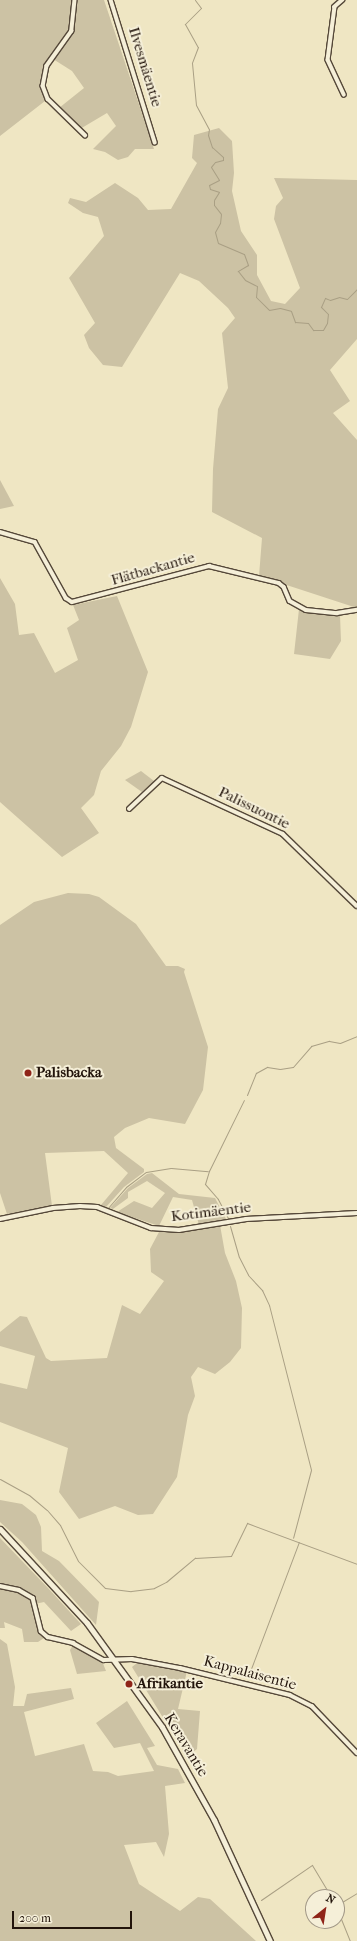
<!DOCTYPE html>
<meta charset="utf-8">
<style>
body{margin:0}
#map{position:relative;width:357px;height:1941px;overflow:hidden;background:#efe6c3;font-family:"IM FELL French Canon",serif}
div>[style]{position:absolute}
.green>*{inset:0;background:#ccc2a4}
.stream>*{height:1px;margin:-0.5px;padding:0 0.5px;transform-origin:0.5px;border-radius:0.5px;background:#a99f84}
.roads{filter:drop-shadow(1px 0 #554839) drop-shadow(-1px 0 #554839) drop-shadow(0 1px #554839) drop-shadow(0 -1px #554839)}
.street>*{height:3.5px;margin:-1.75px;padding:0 1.75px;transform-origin:1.75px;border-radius:1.75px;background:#f5efd8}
.secondary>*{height:5px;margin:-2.5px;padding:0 2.5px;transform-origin:2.5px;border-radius:2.5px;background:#f5efd8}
.dots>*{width:11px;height:11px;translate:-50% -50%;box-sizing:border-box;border:2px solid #f5efd8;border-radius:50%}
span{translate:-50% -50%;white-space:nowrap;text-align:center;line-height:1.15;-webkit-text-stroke:4px #f5efd8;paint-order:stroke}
.street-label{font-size:15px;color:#22140b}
.poi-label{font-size:15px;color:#22140b;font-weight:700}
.left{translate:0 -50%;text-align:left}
.north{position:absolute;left:305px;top:1889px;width:40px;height:40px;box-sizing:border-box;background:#f5efd8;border:1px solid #a19786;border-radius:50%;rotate:30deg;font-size:11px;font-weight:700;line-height:16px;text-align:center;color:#22140b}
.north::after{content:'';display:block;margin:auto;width:14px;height:18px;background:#8f2418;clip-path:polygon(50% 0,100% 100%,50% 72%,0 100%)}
.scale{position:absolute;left:12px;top:1911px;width:120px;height:18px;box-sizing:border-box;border:2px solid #22140b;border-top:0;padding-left:5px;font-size:12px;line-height:14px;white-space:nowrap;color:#22140b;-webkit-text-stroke:3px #f5efd8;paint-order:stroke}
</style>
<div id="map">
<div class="green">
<div style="clip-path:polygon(0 0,74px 0,70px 30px,45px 66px,41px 86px,45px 101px,0 136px)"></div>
<div style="clip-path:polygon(78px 0,104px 0,154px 149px,135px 149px,128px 157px,118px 160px,105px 152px,93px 149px,116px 126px,107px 113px,80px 129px,59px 108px,84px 88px,72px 71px,53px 59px,73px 31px)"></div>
<div style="clip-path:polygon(219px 128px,232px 141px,234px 173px,232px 191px,241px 231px,257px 255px,257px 275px,271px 301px,285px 304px,300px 288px,274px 219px,276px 206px,283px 198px,274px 178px,357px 180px,357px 339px,330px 370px,350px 401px,333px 413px,357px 440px,357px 608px,259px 576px,262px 538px,212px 512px,213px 469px,218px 409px,228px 388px,222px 333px,235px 318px,228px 308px,199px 281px,180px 273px,122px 367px,103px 365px,89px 348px,84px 335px,95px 323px,69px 278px,104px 236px,98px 217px,83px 213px,68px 203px,70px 198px,86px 202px,115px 183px,138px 198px,148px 210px,171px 209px,197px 163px,192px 158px,194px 135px)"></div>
<div style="clip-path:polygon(0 480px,14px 506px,0 509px)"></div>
<div style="clip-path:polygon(0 578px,15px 604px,19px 635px,34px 633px,55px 673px,78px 660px,67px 628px,79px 620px,73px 605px,117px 596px,148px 672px,131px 727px,121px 746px,101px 771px,94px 795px,81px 808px,99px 833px,62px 857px,0 802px)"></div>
<div style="clip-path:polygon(299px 609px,311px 613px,340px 615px,341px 641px,330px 659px,294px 654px)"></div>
<div style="clip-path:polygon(141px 771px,154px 781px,142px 792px,125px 780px)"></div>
<div style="clip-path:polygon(68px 893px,89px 894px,99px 897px,136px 924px,166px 966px,178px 966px,185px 969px,184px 972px,208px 1047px,203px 1090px,185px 1124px,149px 1118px,125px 1128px,114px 1137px,116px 1148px,144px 1169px,144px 1172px,124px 1187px,106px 1207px,101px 1205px,128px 1173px,104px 1151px,45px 1153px,52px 1206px,7px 1214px,0 1193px,0 925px,34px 902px)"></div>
<div style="clip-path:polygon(152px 1173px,179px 1194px,215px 1198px,226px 1219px,199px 1225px,192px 1200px,173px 1197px,159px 1226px,117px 1212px,134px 1201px,152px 1208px,165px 1193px,147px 1181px,128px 1192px,128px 1198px,113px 1209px,110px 1208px,128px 1188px,147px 1174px)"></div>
<div style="clip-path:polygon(220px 1225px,225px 1253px,236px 1281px,242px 1308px,241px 1348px,230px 1362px,215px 1374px,198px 1367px,191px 1377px,195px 1396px,188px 1415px,177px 1477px,153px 1514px,138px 1515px,115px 1506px,79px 1519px,59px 1492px,68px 1448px,0 1422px,0 1383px,27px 1389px,35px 1356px,0 1346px,0 1332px,20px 1316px,27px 1317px,46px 1358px,51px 1361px,107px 1358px,122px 1305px,140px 1314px,164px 1281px,151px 1272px,150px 1249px,159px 1232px,186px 1232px)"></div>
<div style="clip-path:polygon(0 1500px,22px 1504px,36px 1515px,41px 1527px,42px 1551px,59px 1561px,99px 1602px,96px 1625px,22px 1542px,0 1522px)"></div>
<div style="clip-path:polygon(0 1538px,48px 1588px,81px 1624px,71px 1631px,44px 1602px,35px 1604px,40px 1629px,44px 1638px,38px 1642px,24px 1642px,22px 1629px,4px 1622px,5px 1628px,0 1628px)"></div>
<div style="clip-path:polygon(0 1639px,7px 1644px,15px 1687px,13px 1706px,24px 1706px,27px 1694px,71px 1688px,74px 1699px,24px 1712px,35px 1756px,84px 1744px,93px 1771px,108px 1772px,118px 1776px,154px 1771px,140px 1743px,114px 1748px,96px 1723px,127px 1701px,155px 1746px,147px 1748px,157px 1765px,178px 1769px,185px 1783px,165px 1786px,169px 1834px,164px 1857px,156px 1842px,124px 1845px,139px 1884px,180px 1911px,198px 1897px,210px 1899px,256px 1941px,0 1941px)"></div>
<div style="clip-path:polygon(73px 1645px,102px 1661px,106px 1671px,77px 1674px,70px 1650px)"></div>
<div style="clip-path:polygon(137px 1663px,187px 1671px,178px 1709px,200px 1711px,197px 1749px,187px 1757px,132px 1667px)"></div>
</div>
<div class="stream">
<div style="left:195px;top:0;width:10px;rotate:53deg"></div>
<div style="left:201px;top:8px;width:23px;rotate:135deg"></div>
<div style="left:185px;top:24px;width:26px;rotate:61deg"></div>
<div style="left:198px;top:47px;width:17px;rotate:111deg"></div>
<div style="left:192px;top:63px;width:42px;rotate:84.6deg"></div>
<div style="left:196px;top:105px;width:27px;rotate:62deg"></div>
<div style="left:209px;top:129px;width:6px;rotate:99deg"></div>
<div style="left:208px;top:135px;width:13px;rotate:72deg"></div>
<div style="left:212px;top:147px;width:15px;rotate:42deg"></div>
<div style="left:223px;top:157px;width:3px;rotate:90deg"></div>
<div style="left:223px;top:160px;width:8px;rotate:166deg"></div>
<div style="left:215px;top:162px;width:6px;rotate:129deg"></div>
<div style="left:211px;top:167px;width:15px;rotate:58deg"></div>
<div style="left:219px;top:180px;width:11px;rotate:153deg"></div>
<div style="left:209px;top:185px;width:4px;rotate:76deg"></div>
<div style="left:210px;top:189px;width:9px;rotate:18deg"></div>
<div style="left:219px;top:192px;width:9px;rotate:122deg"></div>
<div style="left:214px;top:200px;width:5px;rotate:90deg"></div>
<div style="left:214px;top:205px;width:11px;rotate:52deg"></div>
<div style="left:221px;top:214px;width:9px;rotate:96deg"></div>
<div style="left:220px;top:223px;width:10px;rotate:119deg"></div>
<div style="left:215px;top:232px;width:11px;rotate:75deg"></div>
<div style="left:218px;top:243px;width:28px;rotate:23deg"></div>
<div style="left:244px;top:254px;width:12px;rotate:70deg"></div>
<div style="left:248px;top:265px;width:12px;rotate:149deg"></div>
<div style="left:238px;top:271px;width:11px;rotate:52deg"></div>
<div style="left:245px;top:280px;width:13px;rotate:27deg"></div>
<div style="left:257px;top:286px;width:11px;rotate:95deg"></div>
<div style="left:256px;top:297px;width:18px;rotate:45deg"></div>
<div style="left:269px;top:310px;width:11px;rotate:-10deg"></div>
<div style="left:280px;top:308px;width:11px;rotate:15deg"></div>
<div style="left:291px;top:311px;width:12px;rotate:70deg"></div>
<div style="left:295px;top:322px;width:13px;rotate:4deg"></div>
<div style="left:308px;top:323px;width:9px;rotate:54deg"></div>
<div style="left:313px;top:330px;width:10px"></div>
<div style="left:323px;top:330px;width:8px;rotate:-60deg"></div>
<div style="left:327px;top:323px;width:9px;rotate:-84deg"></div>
<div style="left:328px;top:314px;width:10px;rotate:-135deg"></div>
<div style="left:321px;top:307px;width:10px;rotate:-66deg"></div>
<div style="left:325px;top:298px;width:5px;rotate:22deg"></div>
<div style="left:330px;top:300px;width:9px;rotate:-18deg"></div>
<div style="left:339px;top:297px;width:8px;rotate:14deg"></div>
<div style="left:347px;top:299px;width:14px;rotate:-45deg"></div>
<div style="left:247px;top:1095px;width:24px;rotate:-68deg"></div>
<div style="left:256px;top:1073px;width:13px;rotate:-29deg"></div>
<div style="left:267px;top:1067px;width:13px;rotate:9deg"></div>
<div style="left:280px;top:1069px;width:13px;rotate:-9deg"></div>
<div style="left:293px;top:1067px;width:28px;rotate:-49deg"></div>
<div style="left:311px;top:1046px;width:19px;rotate:-16deg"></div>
<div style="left:329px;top:1041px;width:11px;rotate:10deg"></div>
<div style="left:340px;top:1043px;width:18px;rotate:-22deg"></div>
<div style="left:107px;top:1209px;width:29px;rotate:-49deg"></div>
<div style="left:126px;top:1187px;width:25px;rotate:-37deg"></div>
<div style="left:146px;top:1172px;width:25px;rotate:-9deg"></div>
<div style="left:171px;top:1168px;width:37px;rotate:5deg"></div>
<div style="left:229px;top:1220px;width:24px;rotate:-118deg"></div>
<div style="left:218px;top:1199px;width:20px;rotate:-131deg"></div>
<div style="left:205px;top:1184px;width:14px;rotate:-73deg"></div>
<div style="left:209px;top:1171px;width:79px;rotate:-63.8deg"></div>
<div style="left:230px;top:1226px;width:32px;rotate:74deg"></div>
<div style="left:239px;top:1257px;width:20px;rotate:63deg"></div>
<div style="left:248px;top:1275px;width:21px;rotate:47deg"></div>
<div style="left:262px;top:1290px;width:17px;rotate:65deg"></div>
<div style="left:269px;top:1305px;width:170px;rotate:75.7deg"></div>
<div style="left:311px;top:1470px;width:70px;rotate:104.8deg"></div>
<div style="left:0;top:1479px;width:33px;rotate:29deg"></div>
<div style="left:29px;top:1495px;width:23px;rotate:40deg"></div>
<div style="left:47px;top:1510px;width:20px;rotate:49deg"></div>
<div style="left:60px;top:1525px;width:40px;rotate:63.4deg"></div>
<div style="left:78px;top:1561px;width:38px;rotate:45deg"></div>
<div style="left:105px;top:1588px;width:26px;rotate:7deg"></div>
<div style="left:131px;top:1591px;width:23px;rotate:-7deg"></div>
<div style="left:154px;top:1588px;width:13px;rotate:-27deg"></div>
<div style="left:166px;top:1582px;width:38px;rotate:-40deg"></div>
<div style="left:195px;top:1558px;width:36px;rotate:-3deg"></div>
<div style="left:231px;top:1556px;width:37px;rotate:-64deg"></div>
<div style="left:247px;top:1523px;width:117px;rotate:20.4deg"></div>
<div style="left:249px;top:1674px;width:141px;rotate:-69.3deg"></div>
<div style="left:261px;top:1900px;width:62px;rotate:-34.5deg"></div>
<div style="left:312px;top:1865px;width:37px;rotate:59deg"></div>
<div style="left:337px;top:1905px;width:23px;rotate:-31deg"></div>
<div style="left:337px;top:1909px;width:35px;rotate:68deg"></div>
</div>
<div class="roads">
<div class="street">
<div style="left:75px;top:0;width:31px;rotate:96deg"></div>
<div style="left:72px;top:31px;width:43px;rotate:125.5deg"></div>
<div style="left:47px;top:66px;width:20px;rotate:101deg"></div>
<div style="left:43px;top:86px;width:14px;rotate:69deg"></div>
<div style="left:48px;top:99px;width:52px;rotate:44.2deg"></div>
<div style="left:111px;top:0;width:149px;rotate:72.8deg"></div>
<div style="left:343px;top:0;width:11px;rotate:139deg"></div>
<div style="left:335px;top:7px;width:53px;rotate:97.5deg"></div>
<div style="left:328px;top:60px;width:38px;rotate:65deg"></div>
<div style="left:0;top:532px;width:36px;rotate:16deg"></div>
<div style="left:35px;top:542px;width:64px;rotate:61deg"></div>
<div style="left:66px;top:598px;width:7px;rotate:34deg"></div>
<div style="left:72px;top:602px;width:142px;rotate:-14.7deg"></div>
<div style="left:209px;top:566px;width:72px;rotate:13.7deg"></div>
<div style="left:279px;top:583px;width:6px;rotate:39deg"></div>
<div style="left:284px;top:587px;width:15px;rotate:67deg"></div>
<div style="left:290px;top:601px;width:18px;rotate:29deg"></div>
<div style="left:306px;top:610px;width:31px;rotate:6deg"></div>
<div style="left:337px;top:613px;width:20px;rotate:-9deg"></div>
<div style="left:129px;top:809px;width:45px;rotate:-43.2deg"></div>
<div style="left:162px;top:778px;width:133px;rotate:24.8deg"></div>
<div style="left:283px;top:834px;width:103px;rotate:44.2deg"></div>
<div style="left:0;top:1219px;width:54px;rotate:-11.7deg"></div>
<div style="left:53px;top:1208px;width:27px;rotate:-4deg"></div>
<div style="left:80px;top:1206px;width:17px;rotate:3deg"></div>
<div style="left:97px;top:1207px;width:58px;rotate:21.3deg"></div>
<div style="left:151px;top:1228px;width:28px;rotate:4deg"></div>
<div style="left:179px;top:1230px;width:68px;rotate:-9.3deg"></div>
<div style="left:246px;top:1219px;width:111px;rotate:-3.1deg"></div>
<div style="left:0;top:1586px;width:19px;rotate:12deg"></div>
<div style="left:19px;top:1590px;width:16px;rotate:30deg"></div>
<div style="left:33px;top:1598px;width:34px;rotate:76deg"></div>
<div style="left:41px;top:1631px;width:9px;rotate:41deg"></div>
<div style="left:48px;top:1637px;width:26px;rotate:13deg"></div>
<div style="left:73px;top:1643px;width:35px;rotate:29deg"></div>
<div style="left:104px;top:1660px;width:28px;rotate:-2deg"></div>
<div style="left:132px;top:1659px;width:49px;rotate:10.6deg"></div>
<div style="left:180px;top:1668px;width:113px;rotate:13.8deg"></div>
<div style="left:290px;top:1695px;width:25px;rotate:27deg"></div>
<div style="left:312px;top:1706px;width:65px;rotate:46.2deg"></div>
</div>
<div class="secondary">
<div style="left:0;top:1529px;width:128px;rotate:47.2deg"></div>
<div style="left:87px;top:1623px;width:128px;rotate:54.2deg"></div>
<div style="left:162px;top:1727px;width:107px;rotate:60.8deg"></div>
<div style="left:214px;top:1820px;width:133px;rotate:65.2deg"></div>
</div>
</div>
<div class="dots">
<div style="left:28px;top:1073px;background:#8f2418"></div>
<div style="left:129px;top:1684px;background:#8f2418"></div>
</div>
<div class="street-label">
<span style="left:145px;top:67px;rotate:73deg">Ilvesmäentie</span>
<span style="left:153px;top:569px;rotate:-16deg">Flätbackantie</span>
<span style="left:254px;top:808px;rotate:26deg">Palissuontie</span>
<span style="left:211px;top:1212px;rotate:-7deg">Kotimäentie</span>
<span style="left:250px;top:1673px;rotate:15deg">Kappalaisentie</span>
<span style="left:186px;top:1745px;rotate:59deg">Keravantie</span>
</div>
<div class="poi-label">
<span class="left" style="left:36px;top:1073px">Palisbacka</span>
<span class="left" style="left:137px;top:1684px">Afrikantie</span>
</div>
<div class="north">N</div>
<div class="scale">200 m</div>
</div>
